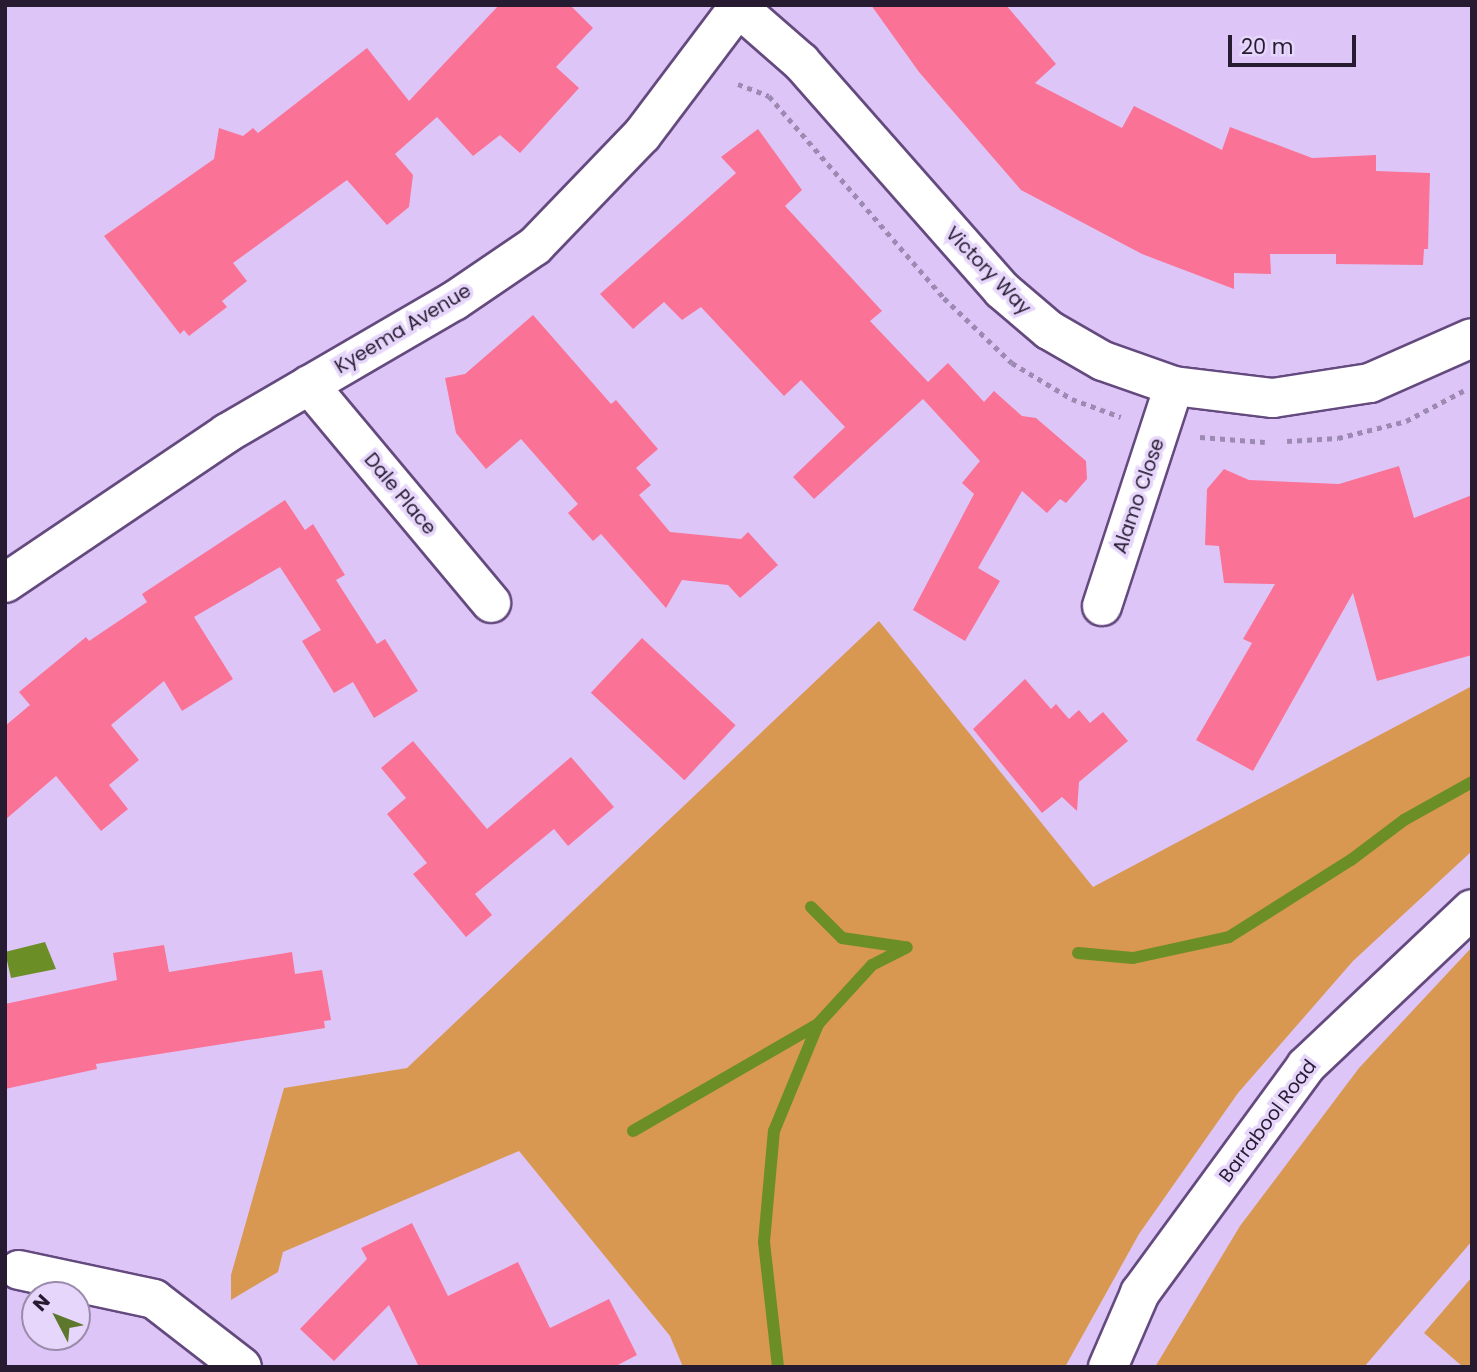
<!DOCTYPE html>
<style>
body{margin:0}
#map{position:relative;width:1477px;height:1372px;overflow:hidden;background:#ddc6f7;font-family:Poppins,sans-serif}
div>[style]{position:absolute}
.green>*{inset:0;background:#d89852}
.water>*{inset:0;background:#6c8e26}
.stream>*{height:12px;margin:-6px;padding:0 6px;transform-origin:6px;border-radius:6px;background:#6c8e26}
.building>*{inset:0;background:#fa7295;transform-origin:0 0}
.path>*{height:4.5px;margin-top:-2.25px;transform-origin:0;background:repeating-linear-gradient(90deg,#9d8ab2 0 5px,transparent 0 10px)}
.roads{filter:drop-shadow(2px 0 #644a7e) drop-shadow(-2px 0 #644a7e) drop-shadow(0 2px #644a7e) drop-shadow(0 -2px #644a7e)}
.street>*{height:38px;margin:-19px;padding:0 19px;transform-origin:19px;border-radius:19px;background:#fff}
.secondary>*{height:38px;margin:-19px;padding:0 19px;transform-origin:19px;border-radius:19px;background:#fff}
span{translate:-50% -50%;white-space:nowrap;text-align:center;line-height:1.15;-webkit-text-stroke:7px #e7d6fb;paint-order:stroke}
.street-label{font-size:19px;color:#261b31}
.frame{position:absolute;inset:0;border:7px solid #261b31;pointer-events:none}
.north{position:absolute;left:21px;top:1281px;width:70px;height:70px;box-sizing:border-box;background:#e7d6fb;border:2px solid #9a8baa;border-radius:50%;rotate:312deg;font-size:19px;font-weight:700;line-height:28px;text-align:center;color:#261b31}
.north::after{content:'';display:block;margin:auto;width:24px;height:32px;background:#5d782c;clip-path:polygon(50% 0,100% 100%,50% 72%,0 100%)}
.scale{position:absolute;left:1228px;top:35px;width:128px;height:32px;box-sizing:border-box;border:4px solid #261b31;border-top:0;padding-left:9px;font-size:21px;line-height:24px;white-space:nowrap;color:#261b31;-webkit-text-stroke:5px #e7d6fb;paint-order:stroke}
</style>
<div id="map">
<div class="green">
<div style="clip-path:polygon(879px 621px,1093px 887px,1472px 686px,1472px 851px,1353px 961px,1238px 1093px,1139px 1234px,1065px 1367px,683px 1367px,670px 1336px,519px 1151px,283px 1252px,278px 1272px,231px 1300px,231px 1275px,284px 1088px,407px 1068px)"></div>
<div style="clip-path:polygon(1472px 947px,1472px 1241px,1364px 1367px,1155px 1367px,1240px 1226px,1359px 1068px)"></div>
<div style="clip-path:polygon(1472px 1277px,1472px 1367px,1463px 1367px,1424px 1333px)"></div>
</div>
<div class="water">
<div style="clip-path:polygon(45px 942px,56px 969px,11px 978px,5px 952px)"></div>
</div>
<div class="stream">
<div style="left:811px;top:907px;width:44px;rotate:45deg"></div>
<div style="left:842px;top:938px;width:62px;rotate:8.4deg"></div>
<div style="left:1078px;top:953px;width:55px;rotate:5.2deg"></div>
<div style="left:1133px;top:958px;width:98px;rotate:-12.3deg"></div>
<div style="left:1229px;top:937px;width:144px;rotate:-32.3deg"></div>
<div style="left:1351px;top:860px;width:66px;rotate:-37deg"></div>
<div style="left:1404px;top:820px;width:78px;rotate:-29.2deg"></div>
<div style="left:633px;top:1131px;width:214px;rotate:-30deg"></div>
<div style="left:778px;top:1367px;width:126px;rotate:-96.4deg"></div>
<div style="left:764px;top:1242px;width:111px;rotate:-84.9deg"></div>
<div style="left:774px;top:1131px;width:116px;rotate:-67.6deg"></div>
<div style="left:818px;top:1024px;width:80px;rotate:-47.5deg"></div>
<div style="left:872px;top:965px;width:39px;rotate:-27deg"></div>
</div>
<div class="building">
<div style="clip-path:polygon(499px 5px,570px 5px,593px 28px,556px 67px,579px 88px,520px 153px,500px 135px,473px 156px,437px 117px,395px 154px,413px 175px,409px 207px,387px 225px,347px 180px,233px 263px,247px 281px,222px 301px,227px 307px,189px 336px,184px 330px,180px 334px,104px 236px,214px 159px,219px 128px,243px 136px,253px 128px,258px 133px,367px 48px,409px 101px)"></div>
<div style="clip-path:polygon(871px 5px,1006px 5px,1056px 64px,1035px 83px,1122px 128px,1134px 106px,1222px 150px,1230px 127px,1312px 158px,1376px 155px,1376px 171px,1430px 173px,1428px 249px,1424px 249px,1423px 265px,1336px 264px,1336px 254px,1270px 254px,1271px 274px,1234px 273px,1234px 289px,1142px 254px,1021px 190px,919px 72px)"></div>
<div style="clip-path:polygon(758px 129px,802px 190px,785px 206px,882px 311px,870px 321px,928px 382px,948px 363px,984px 402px,994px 391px,1022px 416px,1036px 418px,1086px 461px,1087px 479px,1066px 503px,1060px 499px,1047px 513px,1022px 491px,978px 568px,1000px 581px,965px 641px,913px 610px,974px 494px,962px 483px,980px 461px,923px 399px,814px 499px,793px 477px,845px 427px,801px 380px,784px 396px,701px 307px,682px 320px,664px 302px,633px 329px,600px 294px,736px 173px,721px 157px)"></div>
<div style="clip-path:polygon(533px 315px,611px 404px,616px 400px,658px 449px,636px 468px,651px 485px,639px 495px,670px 532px,741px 539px,748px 532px,778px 565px,740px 598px,728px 585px,682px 580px,666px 608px,601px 534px,593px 541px,568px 513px,578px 504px,521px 439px,486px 469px,456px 433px,445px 378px,465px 374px)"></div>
<div style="clip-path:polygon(1399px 466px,1414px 518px,1472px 495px,1472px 655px,1377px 681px,1353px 593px,1253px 771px,1196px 740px,1252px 643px,1243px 639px,1275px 584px,1224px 583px,1219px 546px,1205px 545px,1207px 489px,1224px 469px,1249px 480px,1339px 484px)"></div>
<div style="clip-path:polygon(285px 500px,305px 530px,313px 524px,345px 575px,336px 580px,377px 644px,385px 639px,418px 691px,374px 718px,353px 682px,334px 693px,302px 641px,321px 630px,280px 567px,194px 617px,233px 679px,182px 711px,164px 681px,111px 725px,139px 760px,109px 785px,128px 809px,101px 831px,56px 776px,5px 820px,5px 726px,30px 705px,19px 692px,86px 637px,89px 641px,147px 602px,142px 594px)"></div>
<div style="left:642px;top:638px;width:128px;height:75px;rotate:43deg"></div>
<div style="clip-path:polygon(1025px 679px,1051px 709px,1056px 704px,1069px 719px,1079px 710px,1090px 723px,1103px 712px,1128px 741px,1079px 782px,1077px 811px,1062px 797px,1042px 813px,973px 729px)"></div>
<div style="clip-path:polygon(413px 741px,487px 829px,571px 757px,614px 807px,568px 846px,554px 829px,475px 894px,492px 915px,466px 937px,413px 874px,427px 863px,387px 814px,406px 798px,381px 768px)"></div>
<div style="clip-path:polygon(164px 945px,169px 972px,292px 952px,295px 974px,322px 970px,331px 1020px,324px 1021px,325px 1028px,96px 1064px,97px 1069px,5px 1089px,5px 1004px,117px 980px,113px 953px)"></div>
<div style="clip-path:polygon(412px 1223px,448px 1296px,518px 1262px,550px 1328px,609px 1299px,637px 1355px,614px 1367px,419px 1367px,389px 1305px,334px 1361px,300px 1329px,367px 1259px,361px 1248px)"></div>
</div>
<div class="path">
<div style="left:738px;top:84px;width:33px;rotate:21deg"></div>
<div style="left:769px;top:96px;width:267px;rotate:49.1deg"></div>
<div style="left:944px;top:298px;width:94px;rotate:43.7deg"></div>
<div style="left:1012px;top:363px;width:70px;rotate:31deg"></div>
<div style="left:1072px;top:399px;width:52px;rotate:20.2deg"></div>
<div style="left:1200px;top:437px;width:65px;rotate:4.4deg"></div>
<div style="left:1287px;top:441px;width:51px;rotate:-3.4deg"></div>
<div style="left:1338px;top:438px;width:70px;rotate:-14deg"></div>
<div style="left:1406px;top:421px;width:67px;rotate:-27.7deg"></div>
</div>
<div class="roads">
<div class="street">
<div style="left:739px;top:8px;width:82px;rotate:41.1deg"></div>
<div style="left:801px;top:62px;width:304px;rotate:48.6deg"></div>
<div style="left:1002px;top:290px;width:62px;rotate:40.4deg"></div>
<div style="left:1049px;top:330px;width:62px;rotate:29.9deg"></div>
<div style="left:1103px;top:361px;width:75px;rotate:19.4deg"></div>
<div style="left:1174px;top:386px;width:100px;rotate:6.9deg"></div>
<div style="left:1273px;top:398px;width:98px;rotate:-8.8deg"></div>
<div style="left:1370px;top:383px;width:111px;rotate:-23.8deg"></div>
<div style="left:309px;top:385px;width:284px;rotate:50.1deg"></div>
<div style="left:5px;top:583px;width:268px;rotate:-34deg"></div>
<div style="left:227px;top:433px;width:263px;rotate:-30.2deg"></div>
<div style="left:454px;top:301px;width:98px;rotate:-34.2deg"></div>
<div style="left:535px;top:246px;width:154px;rotate:-46.1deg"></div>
<div style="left:642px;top:135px;width:163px;rotate:-53deg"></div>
<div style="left:1102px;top:606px;width:231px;rotate:-71.9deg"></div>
<div style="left:19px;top:1270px;width:138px;rotate:12.1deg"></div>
<div style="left:154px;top:1299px;width:111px;rotate:37.7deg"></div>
</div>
<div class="secondary">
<div style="left:1108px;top:1367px;width:81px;rotate:-66.6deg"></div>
<div style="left:1140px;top:1293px;width:281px;rotate:-53.8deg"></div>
<div style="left:1306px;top:1066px;width:228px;rotate:-43.4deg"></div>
</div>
</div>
<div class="street-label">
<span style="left:988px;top:271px;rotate:46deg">Victory Way</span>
<span style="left:403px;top:329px;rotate:-31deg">Kyeema Avenue</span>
<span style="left:400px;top:494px;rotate:50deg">Dale Place</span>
<span style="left:1139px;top:496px;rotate:-71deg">Alamo Close</span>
<span style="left:1268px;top:1121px;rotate:-53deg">Barrabool Road</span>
</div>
<div class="frame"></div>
<div class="north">N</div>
<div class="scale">20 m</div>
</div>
